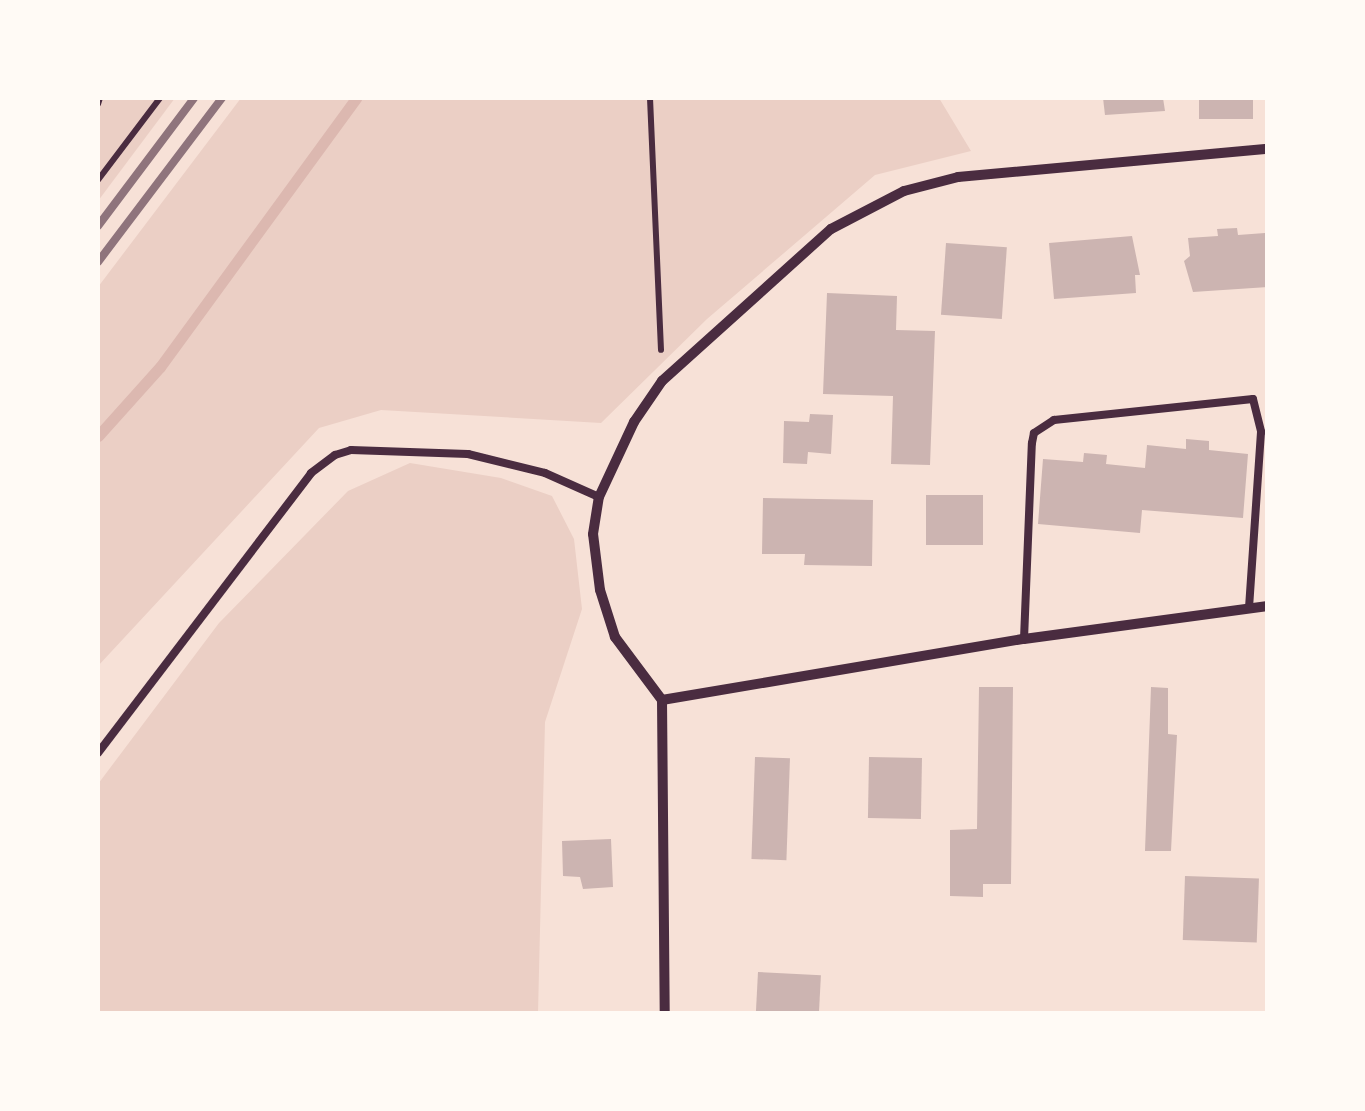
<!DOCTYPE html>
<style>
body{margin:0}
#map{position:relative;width:1365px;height:1111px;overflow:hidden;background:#f7e1d7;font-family:"Nunito Sans",sans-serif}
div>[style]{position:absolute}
.green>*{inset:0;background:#ebcfc5}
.stream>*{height:11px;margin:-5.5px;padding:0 5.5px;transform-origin:5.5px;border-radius:5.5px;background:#dcb8b0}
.building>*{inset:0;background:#ccb4b1;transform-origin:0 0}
.path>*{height:6px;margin:-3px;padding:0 3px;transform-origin:3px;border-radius:3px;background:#4a2c40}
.service>*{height:8px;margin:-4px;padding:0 4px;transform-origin:4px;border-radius:4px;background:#4a2c40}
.minor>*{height:10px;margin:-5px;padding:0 5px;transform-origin:5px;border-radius:5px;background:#4a2c40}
.rail>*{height:8px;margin:-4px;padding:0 4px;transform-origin:4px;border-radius:4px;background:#8f747c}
span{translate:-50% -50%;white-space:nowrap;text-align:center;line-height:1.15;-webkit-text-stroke:9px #fffaf5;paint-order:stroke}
.frame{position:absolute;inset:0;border:100px solid #fffaf5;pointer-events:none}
</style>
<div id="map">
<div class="green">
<div style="clip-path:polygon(98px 98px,175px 98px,98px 201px)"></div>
<div style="clip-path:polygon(241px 98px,939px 98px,971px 151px,875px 175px,707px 319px,601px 423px,381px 410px,319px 428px,98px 666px,98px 287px)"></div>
<div style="clip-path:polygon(410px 463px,501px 478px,552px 496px,574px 539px,582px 609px,545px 722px,538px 1013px,98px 1013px,98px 784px,219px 623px,348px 491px)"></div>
</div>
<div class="stream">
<div style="left:98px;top:436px;width:93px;rotate:-48.1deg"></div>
<div style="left:160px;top:367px;width:333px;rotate:-53.9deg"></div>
</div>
<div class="building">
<div style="clip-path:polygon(1103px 98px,1163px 98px,1165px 111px,1105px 115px)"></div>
<div style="left:1199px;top:98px;width:54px;height:21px"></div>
<div style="clip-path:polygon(1237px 228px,1238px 235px,1265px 233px,1268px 287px,1193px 292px,1184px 261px,1190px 256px,1188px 238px,1218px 236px,1217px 229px)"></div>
<div style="clip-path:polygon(1132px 236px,1140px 275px,1135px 275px,1136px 293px,1054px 299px,1049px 243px)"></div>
<div style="left:946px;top:243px;width:61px;height:72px;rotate:4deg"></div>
<div style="clip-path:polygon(827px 293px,897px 296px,896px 330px,935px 331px,930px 465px,891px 464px,893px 396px,823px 394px)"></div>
<div style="clip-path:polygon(810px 414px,833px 415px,831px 454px,808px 452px,807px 464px,783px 463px,784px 421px,809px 422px)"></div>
<div style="clip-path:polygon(1186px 439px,1209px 441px,1209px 450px,1248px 454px,1243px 518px,1142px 510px,1140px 533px,1038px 524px,1043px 459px,1083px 462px,1084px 453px,1107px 455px,1106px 464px,1145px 468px,1147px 445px,1186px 449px)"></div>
<div style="left:926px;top:495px;width:57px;height:50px"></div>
<div style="clip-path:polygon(763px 498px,873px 500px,872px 566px,804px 565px,805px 554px,762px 554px)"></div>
<div style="clip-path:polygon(979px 687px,1013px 687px,1011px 884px,983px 884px,983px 897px,950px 896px,950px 830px,977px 829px)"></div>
<div style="clip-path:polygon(1151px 687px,1168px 688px,1168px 734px,1177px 735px,1171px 851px,1145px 851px)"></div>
<div style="left:755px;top:757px;width:35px;height:102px;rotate:2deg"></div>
<div style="left:869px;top:757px;width:53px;height:61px;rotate:1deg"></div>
<div style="clip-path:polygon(611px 839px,613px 887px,583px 889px,580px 877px,563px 876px,562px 841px)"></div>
<div style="left:1185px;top:876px;width:74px;height:64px;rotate:2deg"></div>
<div style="left:758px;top:972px;width:63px;height:42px;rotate:3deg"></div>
</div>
<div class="path">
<div style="left:650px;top:98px;width:252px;rotate:87.5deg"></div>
<div style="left:98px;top:104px;width:6px;rotate:-72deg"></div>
<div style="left:98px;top:180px;width:103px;rotate:-52.9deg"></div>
</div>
<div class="service">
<div style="left:1024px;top:639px;width:196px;rotate:-87.7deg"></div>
<div style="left:1032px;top:443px;width:10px;rotate:-79deg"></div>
<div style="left:1034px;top:433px;width:24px;rotate:-33deg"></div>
<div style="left:1054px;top:420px;width:200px;rotate:-6deg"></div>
<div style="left:1253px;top:399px;width:34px;rotate:76deg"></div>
<div style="left:1261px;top:432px;width:176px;rotate:93.9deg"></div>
<div style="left:98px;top:753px;width:352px;rotate:-52.7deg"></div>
<div style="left:311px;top:473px;width:30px;rotate:-37deg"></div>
<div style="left:335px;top:455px;width:17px;rotate:-17deg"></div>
<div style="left:351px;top:450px;width:117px;rotate:2deg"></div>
<div style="left:468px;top:454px;width:79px;rotate:13.9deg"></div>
<div style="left:545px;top:473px;width:59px;rotate:24deg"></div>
</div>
<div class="minor">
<div style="left:662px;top:700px;width:79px;rotate:-126.7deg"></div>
<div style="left:615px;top:637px;width:49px;rotate:-107.7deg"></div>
<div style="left:600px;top:590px;width:56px;rotate:-97.1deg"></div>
<div style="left:593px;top:534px;width:37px;rotate:-81deg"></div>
<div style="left:599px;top:497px;width:83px;rotate:-65deg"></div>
<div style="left:634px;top:422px;width:50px;rotate:-55.7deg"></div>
<div style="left:662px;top:381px;width:227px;rotate:-42deg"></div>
<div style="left:831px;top:229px;width:82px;rotate:-27.5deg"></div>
<div style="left:904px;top:191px;width:56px;rotate:-14.5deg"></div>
<div style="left:958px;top:177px;width:311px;rotate:-5.2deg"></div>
<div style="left:662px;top:700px;width:367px;rotate:-9.6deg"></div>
<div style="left:1024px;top:639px;width:246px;rotate:-7.7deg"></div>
<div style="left:662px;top:700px;width:314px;rotate:89.5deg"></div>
</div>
<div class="rail">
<div style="left:98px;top:226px;width:160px;rotate:-53.1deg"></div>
<div style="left:98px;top:262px;width:206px;rotate:-52.9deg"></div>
</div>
<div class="frame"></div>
</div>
